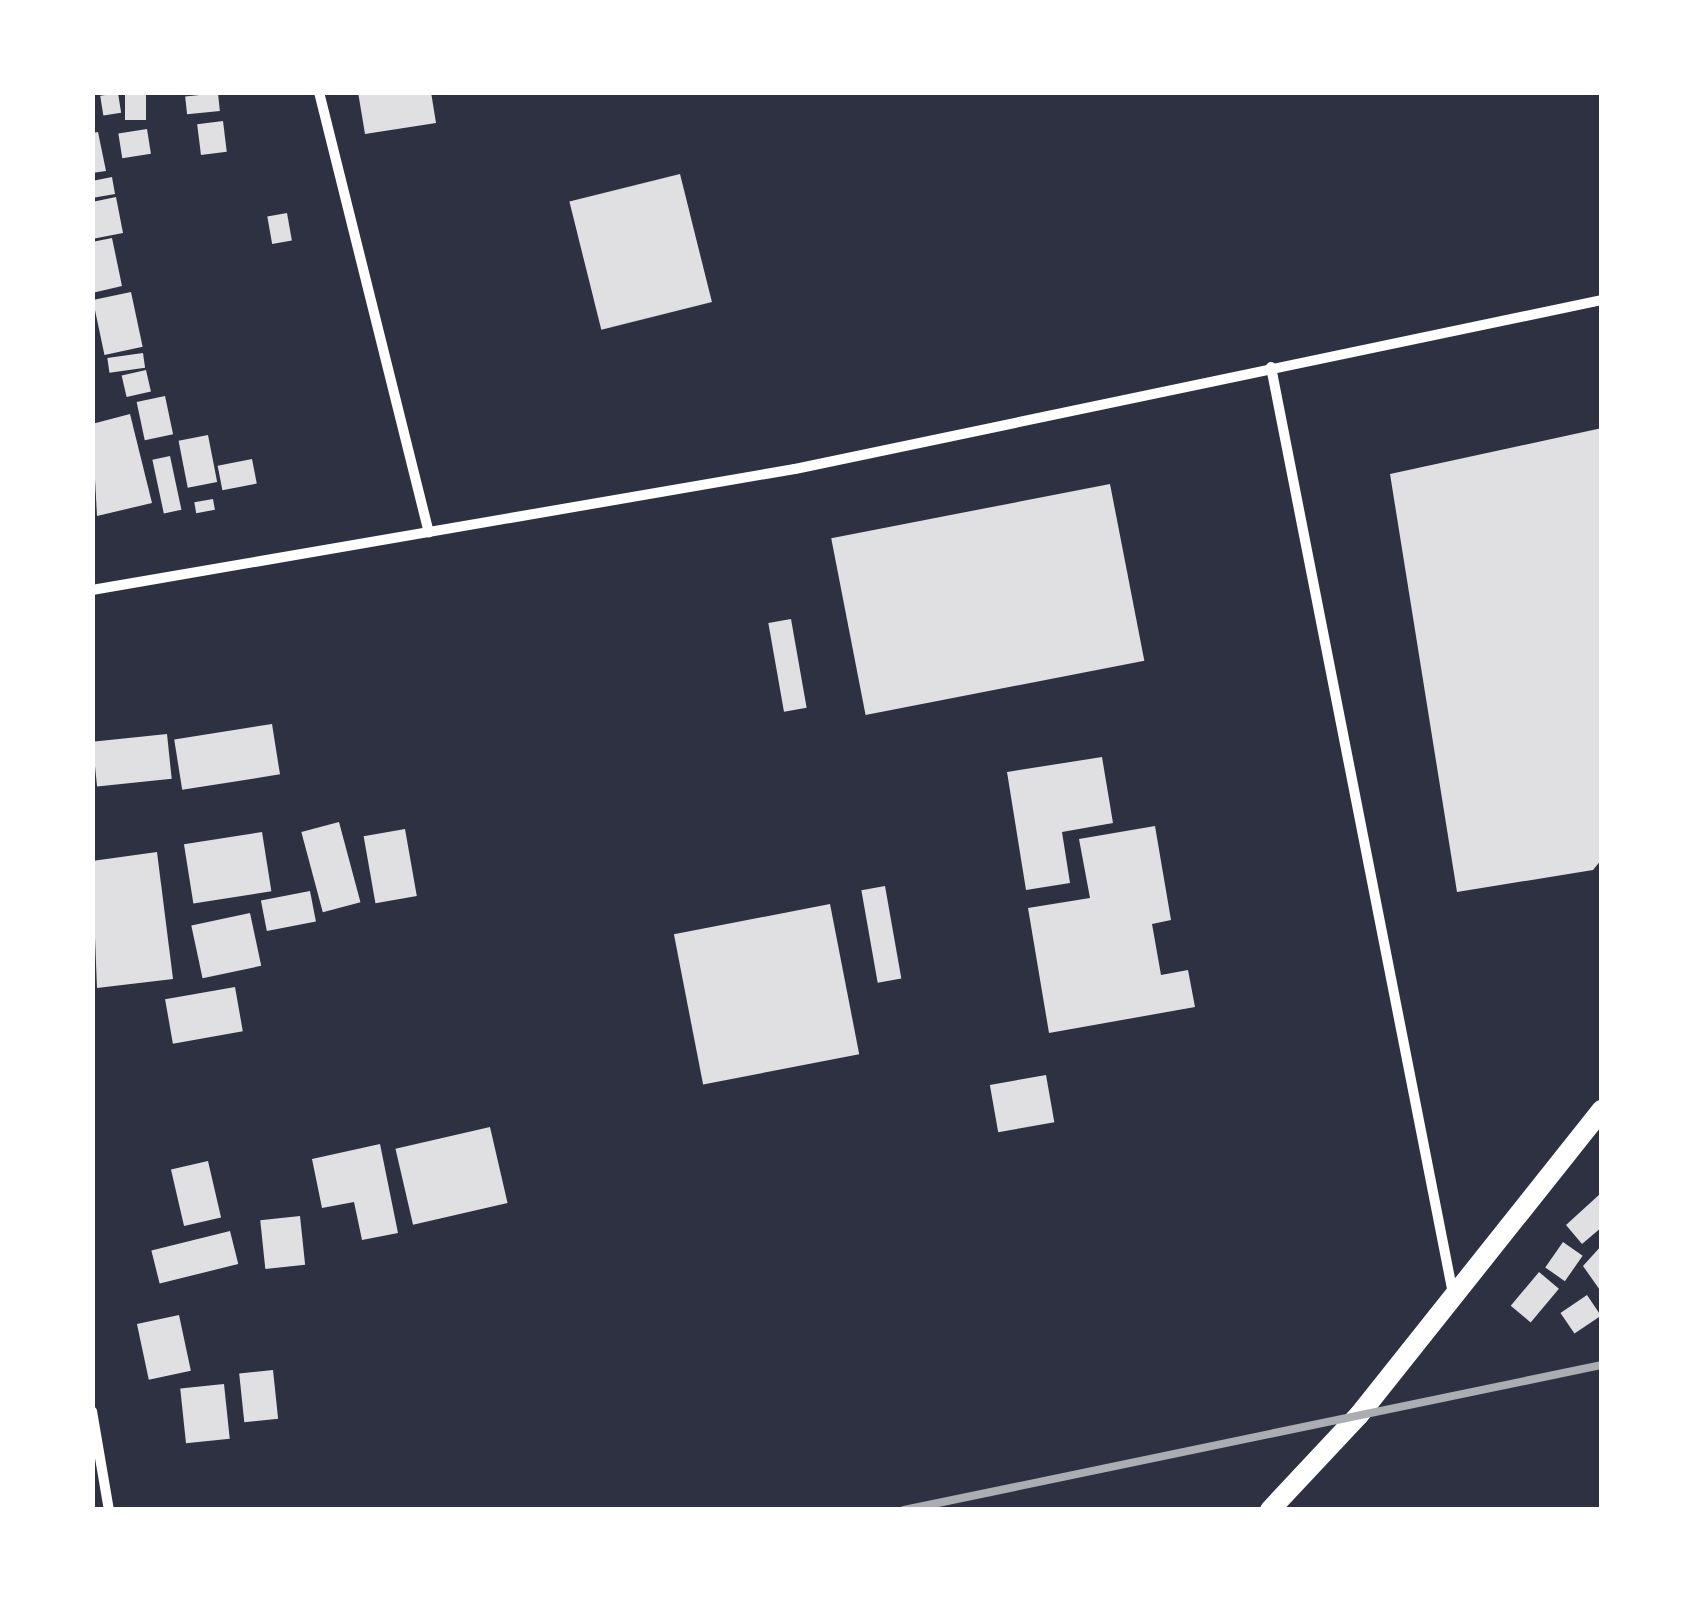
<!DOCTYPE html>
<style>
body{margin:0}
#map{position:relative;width:1694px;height:1602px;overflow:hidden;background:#2d3142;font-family:"IBM Plex Sans",sans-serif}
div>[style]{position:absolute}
.building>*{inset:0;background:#e0e0e3;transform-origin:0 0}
.minor>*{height:10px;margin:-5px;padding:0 5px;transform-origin:5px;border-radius:5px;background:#fff}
.secondary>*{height:20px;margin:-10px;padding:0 10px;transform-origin:10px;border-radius:10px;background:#fff}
.rail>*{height:8px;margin:-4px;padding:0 4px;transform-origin:4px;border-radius:4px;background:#abadb3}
span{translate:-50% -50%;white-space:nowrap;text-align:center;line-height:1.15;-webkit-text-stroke:8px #fff;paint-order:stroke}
.frame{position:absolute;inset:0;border:95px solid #fff;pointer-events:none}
</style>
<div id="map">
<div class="building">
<div style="left:125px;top:92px;width:21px;height:28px"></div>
<div style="clip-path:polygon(358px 92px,431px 92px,436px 123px,365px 134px)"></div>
<div style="left:118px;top:93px;width:20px;height:18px;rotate:81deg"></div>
<div style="left:218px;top:93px;width:18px;height:33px;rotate:84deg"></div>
<div style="left:223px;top:121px;width:31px;height:26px;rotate:83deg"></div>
<div style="left:147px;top:129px;width:25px;height:29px;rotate:81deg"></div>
<div style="clip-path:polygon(98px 132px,106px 171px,92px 173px,92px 133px)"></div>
<div style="left:680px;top:174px;width:132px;height:114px;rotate:76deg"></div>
<div style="clip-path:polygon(112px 177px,115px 194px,92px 198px,92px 181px)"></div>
<div style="clip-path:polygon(116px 197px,123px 233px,92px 239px,92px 202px)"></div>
<div style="left:287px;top:213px;width:28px;height:20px;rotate:80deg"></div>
<div style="clip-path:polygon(112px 238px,122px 286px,92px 293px,92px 242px)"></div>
<div style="left:131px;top:292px;width:56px;height:39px;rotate:78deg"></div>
<div style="left:143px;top:353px;width:15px;height:36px;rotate:82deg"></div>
<div style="left:146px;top:370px;width:22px;height:25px;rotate:77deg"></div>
<div style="left:165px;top:396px;width:39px;height:29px;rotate:78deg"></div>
<div style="clip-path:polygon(130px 414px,152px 503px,97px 516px,92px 424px)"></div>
<div style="clip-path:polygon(1602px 428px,1602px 859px,1593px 870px,1457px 892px,1390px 474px)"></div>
<div style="left:208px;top:435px;width:48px;height:30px;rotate:79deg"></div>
<div style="left:170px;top:456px;width:55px;height:18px;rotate:78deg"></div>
<div style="left:252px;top:459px;width:25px;height:35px;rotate:79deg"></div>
<div style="left:1110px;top:484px;width:180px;height:284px;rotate:79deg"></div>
<div style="left:213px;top:499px;width:11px;height:19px;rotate:80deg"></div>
<div style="left:791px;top:619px;width:90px;height:23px;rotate:80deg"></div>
<div style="left:272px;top:724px;width:51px;height:99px;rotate:81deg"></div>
<div style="left:167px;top:734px;width:45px;height:75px;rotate:84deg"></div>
<div style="clip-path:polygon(1102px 757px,1113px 823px,1062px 832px,1070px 883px,1026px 890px,1007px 772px)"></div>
<div style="left:339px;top:822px;width:83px;height:39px;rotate:75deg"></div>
<div style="clip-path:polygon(1155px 826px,1171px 920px,1152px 924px,1161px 975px,1188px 970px,1195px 1007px,1049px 1033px,1028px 908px,1090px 898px,1079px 839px)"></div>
<div style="left:405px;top:829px;width:68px;height:42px;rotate:80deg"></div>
<div style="left:262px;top:832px;width:60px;height:79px;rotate:81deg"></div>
<div style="clip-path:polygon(157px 852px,173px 979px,97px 988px,92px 861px)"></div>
<div style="left:885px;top:886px;width:94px;height:24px;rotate:80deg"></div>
<div style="left:310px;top:891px;width:31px;height:50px;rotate:79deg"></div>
<div style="left:830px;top:904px;width:153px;height:159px;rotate:79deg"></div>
<div style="left:250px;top:913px;width:54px;height:60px;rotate:78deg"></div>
<div style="left:235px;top:987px;width:45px;height:71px;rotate:80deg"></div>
<div style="left:1046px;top:1075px;width:48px;height:57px;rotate:80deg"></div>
<div style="left:490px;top:1127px;width:78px;height:97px;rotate:77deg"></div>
<div style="clip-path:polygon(380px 1144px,398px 1233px,362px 1240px,354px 1202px,322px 1208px,312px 1159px)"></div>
<div style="left:208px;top:1161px;width:58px;height:38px;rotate:77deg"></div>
<div style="clip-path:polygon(1600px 1194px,1602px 1227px,1582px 1244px,1566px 1225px)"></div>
<div style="left:300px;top:1216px;width:49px;height:40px;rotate:84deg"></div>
<div style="left:230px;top:1231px;width:34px;height:81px;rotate:76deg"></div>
<div style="left:1563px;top:1242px;width:24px;height:31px;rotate:35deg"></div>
<div style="clip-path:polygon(1602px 1245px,1602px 1293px,1583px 1266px)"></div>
<div style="left:1539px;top:1272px;width:26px;height:44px;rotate:40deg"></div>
<div style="left:1587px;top:1295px;width:25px;height:32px;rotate:56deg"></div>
<div style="left:179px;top:1315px;width:57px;height:43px;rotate:78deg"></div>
<div style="left:273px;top:1370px;width:49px;height:34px;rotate:84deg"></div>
<div style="left:224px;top:1384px;width:55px;height:44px;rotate:84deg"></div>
</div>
<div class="minor">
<div style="left:319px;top:92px;width:454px;rotate:76deg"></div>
<div style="left:1271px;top:367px;width:940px;rotate:78.89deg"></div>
<div style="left:92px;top:590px;width:713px;rotate:-9.77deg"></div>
<div style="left:795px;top:469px;width:825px;rotate:-11.83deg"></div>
<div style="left:92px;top:1411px;width:100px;rotate:80.3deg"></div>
</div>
<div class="secondary">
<div style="left:1270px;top:1510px;width:130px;rotate:-46.9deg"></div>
<div style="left:1359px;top:1415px;width:390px;rotate:-51.5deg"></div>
</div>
<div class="rail">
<div style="left:904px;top:1510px;width:713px;rotate:-11.74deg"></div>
</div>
<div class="frame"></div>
</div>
